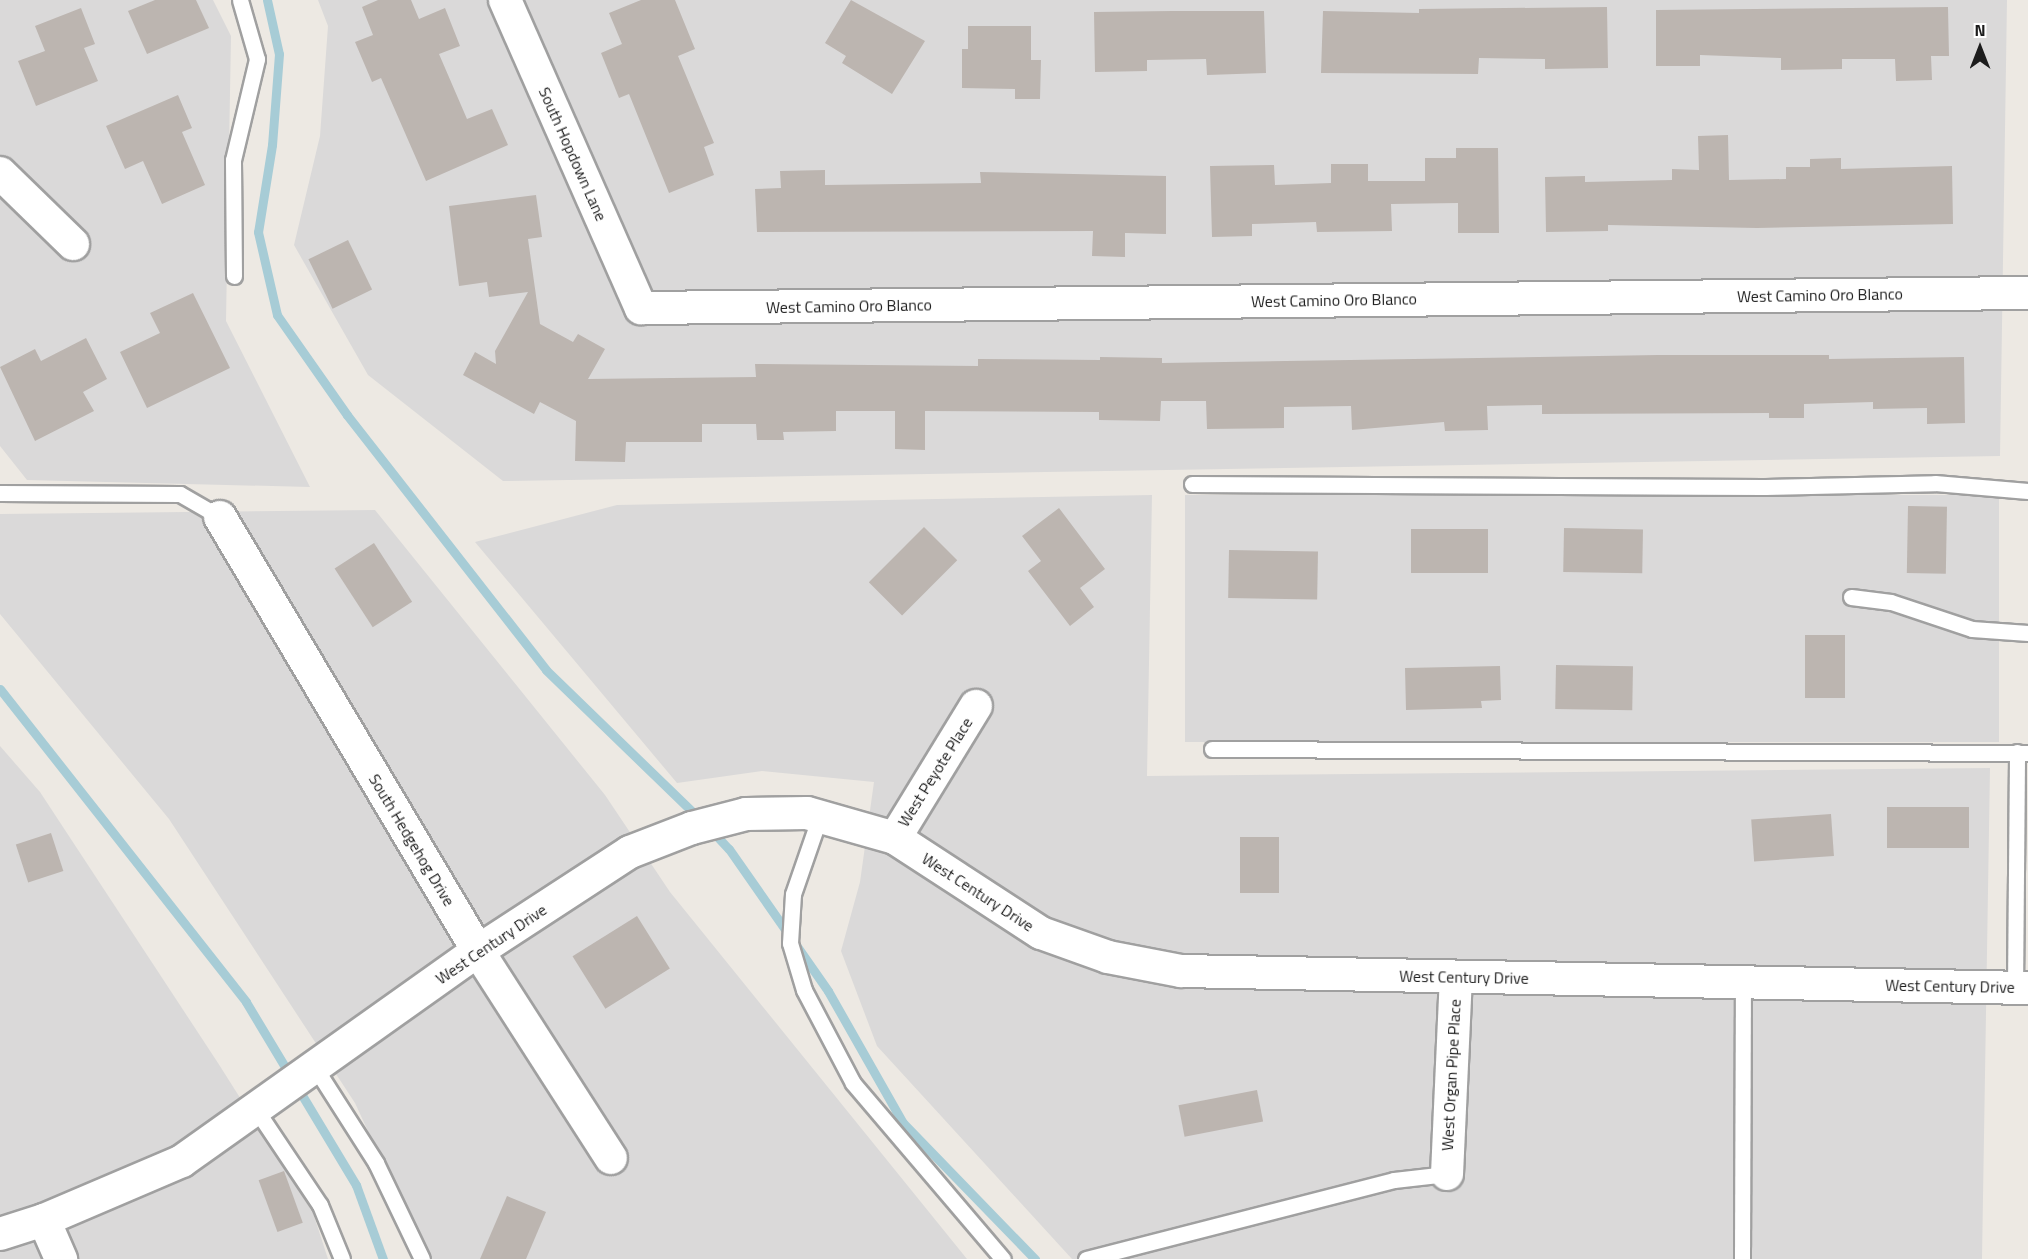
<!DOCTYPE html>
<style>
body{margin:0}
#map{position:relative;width:2028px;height:1259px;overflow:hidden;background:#ede9e3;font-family:"Titillium Web",sans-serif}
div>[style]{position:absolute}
.residential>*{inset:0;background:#dad9d9;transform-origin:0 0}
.stream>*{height:9px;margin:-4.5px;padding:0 4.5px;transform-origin:4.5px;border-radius:4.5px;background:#a7ccd6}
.building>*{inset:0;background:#bcb5b0;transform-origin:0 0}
.roads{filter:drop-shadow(2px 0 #a0a0a0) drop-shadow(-2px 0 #a0a0a0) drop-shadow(0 2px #a0a0a0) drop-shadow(0 -2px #a0a0a0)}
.lane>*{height:15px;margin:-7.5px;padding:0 7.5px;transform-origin:7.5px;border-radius:7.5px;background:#fff}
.street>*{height:32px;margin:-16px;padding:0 16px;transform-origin:16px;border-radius:16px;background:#fff}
span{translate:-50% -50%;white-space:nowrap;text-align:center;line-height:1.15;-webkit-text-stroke:4.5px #fff;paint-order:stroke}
.street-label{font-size:16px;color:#1c1c1c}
.north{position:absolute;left:1950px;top:18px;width:60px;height:60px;-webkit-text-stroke:4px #fff;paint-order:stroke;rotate:0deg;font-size:16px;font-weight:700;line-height:24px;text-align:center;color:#1c1c1c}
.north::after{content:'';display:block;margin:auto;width:21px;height:27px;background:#1c1c1c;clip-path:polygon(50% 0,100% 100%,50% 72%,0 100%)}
</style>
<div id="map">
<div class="residential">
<div style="clip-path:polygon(0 0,213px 0,231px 36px,226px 321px,310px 487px,27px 480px,0 446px)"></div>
<div style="clip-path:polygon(318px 0,2007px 0,2000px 456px,503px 481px,368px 375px,294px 245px,320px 136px,328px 26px)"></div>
<div style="clip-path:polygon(1152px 495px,1147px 776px,1990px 768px,1982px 1259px,1072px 1259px,877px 1046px,841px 951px,860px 882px,874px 782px,762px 771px,677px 783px,475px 542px,617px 505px)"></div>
<div style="left:1185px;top:495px;width:814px;height:247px"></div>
<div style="clip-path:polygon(375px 510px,605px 795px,670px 892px,967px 1259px,427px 1259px,355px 1103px,169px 819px,0 614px,0 514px)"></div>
<div style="clip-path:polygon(0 746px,40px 792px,218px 1063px,313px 1213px,328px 1259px,0 1259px)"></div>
</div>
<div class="stream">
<div style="left:267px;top:0;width:55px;rotate:77.5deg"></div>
<div style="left:279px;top:54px;width:91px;rotate:94.4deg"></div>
<div style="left:272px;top:145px;width:88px;rotate:99.1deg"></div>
<div style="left:258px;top:232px;width:85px;rotate:77.1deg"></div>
<div style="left:277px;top:315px;width:122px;rotate:55deg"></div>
<div style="left:347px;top:415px;width:323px;rotate:52deg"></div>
<div style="left:546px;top:670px;width:216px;rotate:44.1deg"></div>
<div style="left:0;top:689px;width:398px;rotate:51.8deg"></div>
<div style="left:246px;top:1002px;width:214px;rotate:59deg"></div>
<div style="left:356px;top:1185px;width:79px;rotate:70deg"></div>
<div style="left:711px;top:830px;width:26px;rotate:47deg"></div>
<div style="left:729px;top:849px;width:173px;rotate:55.1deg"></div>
<div style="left:828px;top:991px;width:152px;rotate:60.4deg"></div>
<div style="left:903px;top:1123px;width:190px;rotate:45.9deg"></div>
</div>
<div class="building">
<div style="clip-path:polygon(155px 0,196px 0,209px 28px,147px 54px,128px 11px)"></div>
<div style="clip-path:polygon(378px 0,411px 0,419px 19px,445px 8px,460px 46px,439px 54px,467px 119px,492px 109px,508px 145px,426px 181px,381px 78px,372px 82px,355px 42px,373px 35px,362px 7px)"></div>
<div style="clip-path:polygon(641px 0,675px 0,695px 49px,678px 56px,714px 143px,704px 147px,714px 175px,669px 193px,629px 94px,619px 98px,601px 53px,622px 44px,609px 13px)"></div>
<div style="clip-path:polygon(851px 0,925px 41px,892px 94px,842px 63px,846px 56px,825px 43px)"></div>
<div style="clip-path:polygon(1607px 7px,1608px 68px,1545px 69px,1545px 59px,1479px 58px,1478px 74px,1321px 73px,1323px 11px,1419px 13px,1419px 9px)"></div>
<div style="clip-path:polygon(1948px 7px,1949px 56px,1931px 56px,1932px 80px,1896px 81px,1895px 59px,1842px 59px,1842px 69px,1781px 70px,1781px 58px,1700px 55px,1700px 66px,1656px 66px,1656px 10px)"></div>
<div style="clip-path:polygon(81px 8px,95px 44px,84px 48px,98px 81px,36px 106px,18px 61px,45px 51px,35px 26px)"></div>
<div style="clip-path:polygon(1172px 11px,1264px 11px,1266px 73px,1207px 75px,1206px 59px,1147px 60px,1147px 71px,1095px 72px,1094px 12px)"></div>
<div style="clip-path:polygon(968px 26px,1031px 26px,1031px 60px,1041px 60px,1040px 99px,1015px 99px,1015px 89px,962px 88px,962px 49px,968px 49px)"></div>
<div style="clip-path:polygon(178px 95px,192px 128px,182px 132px,205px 185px,162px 204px,143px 161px,125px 169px,106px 126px)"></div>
<div style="clip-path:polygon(1728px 135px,1729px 180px,1786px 179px,1786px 167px,1810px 167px,1810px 159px,1841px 158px,1841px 169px,1952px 166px,1953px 224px,1757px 228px,1608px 225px,1608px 231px,1546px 232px,1545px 177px,1585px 176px,1585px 182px,1672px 180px,1672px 169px,1699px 170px,1698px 136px)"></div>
<div style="clip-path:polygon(1456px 148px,1498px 148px,1499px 233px,1458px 233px,1458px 203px,1391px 204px,1392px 231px,1317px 232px,1316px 222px,1252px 224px,1252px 236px,1212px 237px,1210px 166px,1274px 165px,1275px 185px,1331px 183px,1331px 164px,1368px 164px,1368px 181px,1425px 181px,1425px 158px,1456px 158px)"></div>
<div style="clip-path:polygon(825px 170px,825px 185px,981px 183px,980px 172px,1166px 176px,1166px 234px,1125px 233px,1125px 257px,1092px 256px,1093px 231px,757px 232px,755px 189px,781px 188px,780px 171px)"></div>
<div style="clip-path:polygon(536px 195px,542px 237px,528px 239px,540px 324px,573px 342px,578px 334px,605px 349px,588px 379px,756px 377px,755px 364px,978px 366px,978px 359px,1100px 360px,1100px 357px,1162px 358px,1162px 363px,1658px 355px,1829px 355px,1829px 359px,1964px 357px,1965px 423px,1927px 424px,1927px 408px,1873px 409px,1873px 402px,1804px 404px,1804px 418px,1769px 418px,1769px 413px,1542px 414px,1542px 405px,1487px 406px,1488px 430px,1445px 431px,1444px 422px,1352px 430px,1351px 406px,1284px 407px,1284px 428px,1207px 429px,1206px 401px,1161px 401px,1160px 421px,1099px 420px,1099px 412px,925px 411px,925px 450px,895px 449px,895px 411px,836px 411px,836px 431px,783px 432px,784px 440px,757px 440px,756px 424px,702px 424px,702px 442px,626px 442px,625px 462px,575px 461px,576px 421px,540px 402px,534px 414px,463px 375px,475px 352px,496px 364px,495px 351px,528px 292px,489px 297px,487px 282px,459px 286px,449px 206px)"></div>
<div style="left:348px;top:240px;width:55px;height:44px;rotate:64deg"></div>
<div style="clip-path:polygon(193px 293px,230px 368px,147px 408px,120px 352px,160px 333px,150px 313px)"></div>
<div style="clip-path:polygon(86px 338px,107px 379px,83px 392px,94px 411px,35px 441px,0 367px,35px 349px,41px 361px)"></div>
<div style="left:1908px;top:506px;width:39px;height:67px;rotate:1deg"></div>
<div style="clip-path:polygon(1059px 508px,1105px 569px,1080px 588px,1094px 607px,1070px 626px,1028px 571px,1041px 561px,1022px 536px)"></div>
<div style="left:924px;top:527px;width:47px;height:78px;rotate:45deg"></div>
<div style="left:1564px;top:528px;width:79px;height:44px;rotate:1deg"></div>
<div style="left:1411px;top:529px;width:77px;height:44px"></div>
<div style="left:374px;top:543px;width:70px;height:47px;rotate:57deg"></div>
<div style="left:1229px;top:550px;width:89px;height:48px;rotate:1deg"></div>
<div style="left:1805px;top:635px;width:40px;height:63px"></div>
<div style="left:1556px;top:665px;width:77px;height:44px;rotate:1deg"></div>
<div style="clip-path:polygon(1500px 666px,1501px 700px,1481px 701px,1482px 708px,1406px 710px,1405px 668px)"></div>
<div style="left:1887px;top:807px;width:82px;height:41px"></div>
<div style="left:1831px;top:814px;width:42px;height:80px;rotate:86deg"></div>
<div style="left:51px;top:833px;width:40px;height:37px;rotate:72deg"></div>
<div style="left:1240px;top:837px;width:39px;height:56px"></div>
<div style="left:637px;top:916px;width:62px;height:76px;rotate:58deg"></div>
<div style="left:1257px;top:1090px;width:32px;height:80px;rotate:79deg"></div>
<div style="left:284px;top:1171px;width:55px;height:27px;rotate:70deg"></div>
<div style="clip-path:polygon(507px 1196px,546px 1212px,526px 1259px,480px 1259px)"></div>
</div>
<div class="roads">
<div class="lane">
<div style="left:234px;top:276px;width:116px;rotate:-90.5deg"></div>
<div style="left:233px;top:160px;width:104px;rotate:-76.6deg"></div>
<div style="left:257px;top:59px;width:61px;rotate:-106.1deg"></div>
<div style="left:1192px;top:484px;width:573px;rotate:0.3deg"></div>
<div style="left:1765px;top:487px;width:170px;rotate:-1.3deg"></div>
<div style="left:1935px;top:483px;width:93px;rotate:4.9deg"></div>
<div style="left:0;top:493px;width:180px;rotate:0.3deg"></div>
<div style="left:180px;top:494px;width:46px;rotate:29.9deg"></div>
<div style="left:1851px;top:597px;width:40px;rotate:7.1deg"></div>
<div style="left:1891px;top:602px;width:85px;rotate:18.4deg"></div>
<div style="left:1972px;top:629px;width:56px;rotate:4.1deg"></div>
<div style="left:1212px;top:749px;width:816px;rotate:0.28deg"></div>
<div style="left:820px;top:816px;width:83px;rotate:109.1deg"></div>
<div style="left:793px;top:894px;width:49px;rotate:93.5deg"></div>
<div style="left:790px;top:943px;width:49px;rotate:73.4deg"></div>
<div style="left:804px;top:990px;width:105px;rotate:62.2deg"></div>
<div style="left:853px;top:1083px;width:231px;rotate:49.6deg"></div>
<div style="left:2015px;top:988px;width:236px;rotate:-89.5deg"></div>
<div style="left:316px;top:1069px;width:112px;rotate:57.4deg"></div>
<div style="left:376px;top:1163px;width:106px;rotate:64.4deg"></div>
<div style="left:257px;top:1111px;width:113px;rotate:56.2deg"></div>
<div style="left:320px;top:1205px;width:58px;rotate:67.8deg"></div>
<div style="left:1086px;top:1259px;width:318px;rotate:-14.4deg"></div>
<div style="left:1394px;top:1180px;width:53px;rotate:-6.5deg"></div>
<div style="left:1742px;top:1259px;width:277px;rotate:-89.8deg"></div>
</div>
<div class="street">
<div style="left:505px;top:0;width:337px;rotate:66.2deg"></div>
<div style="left:641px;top:308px;width:1387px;rotate:-0.62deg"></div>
<div style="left:0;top:173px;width:102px;rotate:44.2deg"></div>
<div style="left:220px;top:517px;width:505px;rotate:59.27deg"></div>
<div style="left:478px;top:951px;width:246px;rotate:57.3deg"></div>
<div style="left:895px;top:838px;width:155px;rotate:-58.5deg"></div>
<div style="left:1447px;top:1174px;width:197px;rotate:-87.4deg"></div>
<div style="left:44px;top:1220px;width:43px;rotate:66.4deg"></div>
<div style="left:0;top:1234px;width:46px;rotate:-17.7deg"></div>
<div style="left:44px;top:1220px;width:150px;rotate:-23.1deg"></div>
<div style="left:182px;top:1161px;width:363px;rotate:-35.4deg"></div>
<div style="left:478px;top:951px;width:181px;rotate:-33.1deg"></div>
<div style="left:630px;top:852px;width:66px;rotate:-21.2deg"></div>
<div style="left:692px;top:828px;width:56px;rotate:-14.5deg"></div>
<div style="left:746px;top:814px;width:61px;rotate:-0.9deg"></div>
<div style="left:807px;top:813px;width:91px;rotate:15.9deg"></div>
<div style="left:895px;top:838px;width:174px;rotate:33.1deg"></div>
<div style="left:1041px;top:933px;width:71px;rotate:19.7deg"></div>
<div style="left:1108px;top:957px;width:74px;rotate:10.9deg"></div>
<div style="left:1181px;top:971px;width:847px;rotate:1.15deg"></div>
</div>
</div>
<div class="street-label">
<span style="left:573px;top:154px;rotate:66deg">South Hopdown Lane</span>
<span style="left:1820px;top:295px;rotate:-1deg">West Camino Oro Blanco</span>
<span style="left:1334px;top:300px;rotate:-1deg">West Camino Oro Blanco</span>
<span style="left:849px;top:306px;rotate:-1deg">West Camino Oro Blanco</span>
<span style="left:935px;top:772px;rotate:-58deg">West Peyote Place</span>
<span style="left:412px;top:840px;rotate:59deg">South Hedgehog Drive</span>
<span style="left:978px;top:892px;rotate:33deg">West Century Drive</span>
<span style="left:491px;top:944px;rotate:-34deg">West Century Drive</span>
<span style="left:1464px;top:977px;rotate:1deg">West Century Drive</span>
<span style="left:1950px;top:986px;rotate:1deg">West Century Drive</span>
<span style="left:1451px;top:1075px;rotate:-87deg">West Organ Pipe Place</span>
</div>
<div class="north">N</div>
</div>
